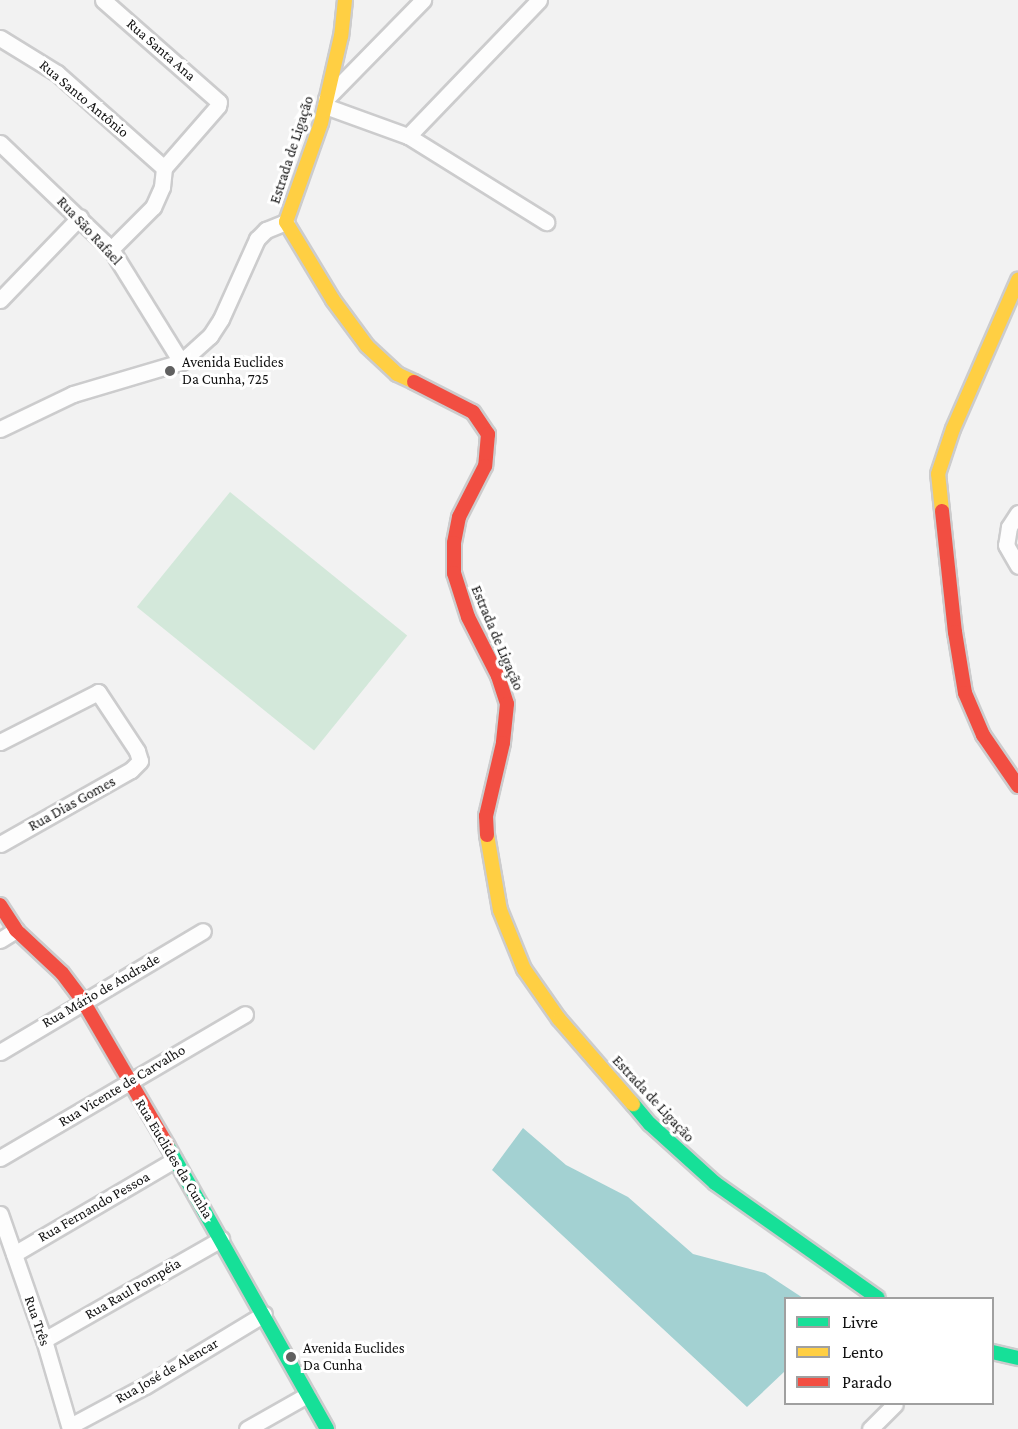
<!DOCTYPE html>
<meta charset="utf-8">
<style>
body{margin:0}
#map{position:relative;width:1018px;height:1429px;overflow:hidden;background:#f2f2f2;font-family:"Crimson Pro",serif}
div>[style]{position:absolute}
.green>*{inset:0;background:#d3e8da;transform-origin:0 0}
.water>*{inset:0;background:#a3d1d2}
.roads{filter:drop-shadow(2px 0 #cccccd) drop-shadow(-2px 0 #cccccd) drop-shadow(0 2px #cccccd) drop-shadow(0 -2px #cccccd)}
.street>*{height:15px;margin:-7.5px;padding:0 7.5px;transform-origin:7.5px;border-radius:7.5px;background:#fdfdfd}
.fast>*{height:14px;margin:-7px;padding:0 7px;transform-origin:7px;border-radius:7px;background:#16e098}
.slow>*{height:14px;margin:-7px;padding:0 7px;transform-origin:7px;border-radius:7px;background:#ffcf43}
.jam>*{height:14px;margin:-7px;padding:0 7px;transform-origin:7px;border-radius:7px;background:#f24e42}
.dots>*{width:16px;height:16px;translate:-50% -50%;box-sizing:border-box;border:3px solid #fff;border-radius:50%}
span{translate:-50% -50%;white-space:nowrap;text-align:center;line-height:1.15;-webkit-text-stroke:6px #fff;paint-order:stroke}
.street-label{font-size:15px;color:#121212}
.poi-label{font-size:15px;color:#121212}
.left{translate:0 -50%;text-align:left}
.legend{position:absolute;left:784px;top:1297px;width:210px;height:108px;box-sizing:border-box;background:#fff;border:2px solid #a0a0a0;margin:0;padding:8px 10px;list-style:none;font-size:18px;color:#121212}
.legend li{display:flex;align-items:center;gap:12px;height:30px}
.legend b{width:30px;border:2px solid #a0a0a0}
</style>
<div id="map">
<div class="green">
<div style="left:230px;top:492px;width:228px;height:148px;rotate:39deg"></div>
</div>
<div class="water">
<div style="clip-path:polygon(523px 1128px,566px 1165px,628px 1197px,693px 1254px,765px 1273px,803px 1298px,786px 1298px,785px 1371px,747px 1407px,492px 1170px)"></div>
</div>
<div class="roads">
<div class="street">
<div style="left:103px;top:0;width:154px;rotate:41.3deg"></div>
<div style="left:219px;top:102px;width:4px;rotate:104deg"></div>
<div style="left:218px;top:106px;width:82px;rotate:131.1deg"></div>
<div style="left:164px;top:168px;width:19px;rotate:96deg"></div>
<div style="left:162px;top:187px;width:22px;rotate:114deg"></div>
<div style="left:153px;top:207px;width:59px;rotate:135deg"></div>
<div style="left:539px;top:0;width:189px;rotate:133.9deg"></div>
<div style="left:408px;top:136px;width:163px;rotate:31.9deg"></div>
<div style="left:0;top:38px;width:67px;rotate:31.6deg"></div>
<div style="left:57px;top:73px;width:143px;rotate:41.6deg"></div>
<div style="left:326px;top:99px;width:139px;rotate:-45.6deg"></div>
<div style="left:325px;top:106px;width:88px;rotate:19.9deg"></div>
<div style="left:0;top:143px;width:153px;rotate:43.7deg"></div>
<div style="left:111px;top:249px;width:133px;rotate:58.2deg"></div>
<div style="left:0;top:300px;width:115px;rotate:-46.1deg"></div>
<div style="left:0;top:429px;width:81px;rotate:-25.6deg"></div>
<div style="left:73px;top:394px;width:113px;rotate:-16.5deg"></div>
<div style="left:181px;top:362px;width:39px;rotate:-42deg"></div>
<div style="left:210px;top:336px;width:20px;rotate:-57deg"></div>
<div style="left:221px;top:319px;width:88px;rotate:-65.8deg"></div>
<div style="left:257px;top:239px;width:13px;rotate:-45deg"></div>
<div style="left:266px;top:230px;width:22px;rotate:-22deg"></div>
<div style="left:1018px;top:513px;width:17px;rotate:123deg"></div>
<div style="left:1009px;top:527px;width:18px;rotate:99deg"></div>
<div style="left:1006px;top:545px;width:24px;rotate:60deg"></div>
<div style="left:0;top:742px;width:110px;rotate:-27deg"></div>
<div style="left:98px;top:692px;width:71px;rotate:56.5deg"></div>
<div style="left:137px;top:751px;width:10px;rotate:73deg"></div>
<div style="left:140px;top:761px;width:13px;rotate:135deg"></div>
<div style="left:131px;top:770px;width:150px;rotate:150.5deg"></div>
<div style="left:0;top:940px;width:19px;rotate:-32deg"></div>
<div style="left:0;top:1052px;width:236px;rotate:-30.8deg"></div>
<div style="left:0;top:1158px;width:284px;rotate:-30.4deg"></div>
<div style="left:0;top:1214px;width:133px;rotate:70.8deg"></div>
<div style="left:44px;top:1340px;width:93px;rotate:73.7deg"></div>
<div style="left:14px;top:1254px;width:186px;rotate:-30.4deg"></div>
<div style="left:44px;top:1340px;width:204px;rotate:-29.7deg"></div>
<div style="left:70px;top:1426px;width:85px;rotate:-28.1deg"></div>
<div style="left:145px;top:1386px;width:139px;rotate:-31.2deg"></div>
<div style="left:247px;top:1429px;width:69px;rotate:-29.5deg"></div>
<div style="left:870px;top:1429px;width:35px;rotate:-45deg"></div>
</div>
<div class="fast">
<div style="left:633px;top:1104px;width:26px;rotate:50deg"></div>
<div style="left:650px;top:1124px;width:88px;rotate:42.2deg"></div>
<div style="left:715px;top:1183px;width:199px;rotate:35.2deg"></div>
<div style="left:167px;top:1145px;width:326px;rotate:60.6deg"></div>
<div style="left:992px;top:1352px;width:27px;rotate:13deg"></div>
</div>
<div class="slow">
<div style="left:345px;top:0;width:36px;rotate:96deg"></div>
<div style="left:341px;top:36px;width:89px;rotate:102.9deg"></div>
<div style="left:321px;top:123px;width:105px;rotate:109.5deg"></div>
<div style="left:286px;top:222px;width:91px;rotate:58.9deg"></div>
<div style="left:333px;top:300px;width:57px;rotate:53.5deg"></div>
<div style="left:367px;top:346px;width:41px;rotate:43deg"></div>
<div style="left:397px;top:374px;width:19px;rotate:25deg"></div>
<div style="left:942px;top:511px;width:37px;rotate:-96deg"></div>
<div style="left:938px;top:474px;width:47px;rotate:-71.6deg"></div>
<div style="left:953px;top:429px;width:163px;rotate:-66.4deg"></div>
<div style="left:487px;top:835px;width:76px;rotate:80.2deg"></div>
<div style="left:500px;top:910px;width:64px;rotate:67.9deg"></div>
<div style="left:524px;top:969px;width:61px;rotate:55deg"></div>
<div style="left:559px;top:1019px;width:113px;rotate:49deg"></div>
</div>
<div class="jam">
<div style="left:414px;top:382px;width:66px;rotate:27deg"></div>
<div style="left:473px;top:412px;width:27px;rotate:56deg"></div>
<div style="left:488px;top:434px;width:32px;rotate:95deg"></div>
<div style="left:485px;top:466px;width:57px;rotate:117deg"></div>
<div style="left:459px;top:517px;width:26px;rotate:101deg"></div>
<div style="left:454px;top:543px;width:30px;rotate:90deg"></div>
<div style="left:454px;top:573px;width:46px;rotate:72.3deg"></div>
<div style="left:468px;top:617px;width:66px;rotate:63deg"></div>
<div style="left:498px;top:676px;width:29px;rotate:72deg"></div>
<div style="left:507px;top:704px;width:39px;rotate:96deg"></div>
<div style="left:503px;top:743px;width:75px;rotate:103.1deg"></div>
<div style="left:486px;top:816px;width:19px;rotate:87deg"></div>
<div style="left:942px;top:511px;width:122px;rotate:83.9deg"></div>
<div style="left:955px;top:632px;width:62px;rotate:80.7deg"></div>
<div style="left:965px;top:693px;width:46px;rotate:66.8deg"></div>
<div style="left:983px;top:735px;width:62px;rotate:55.5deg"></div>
<div style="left:0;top:905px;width:30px;rotate:57deg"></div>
<div style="left:16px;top:930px;width:63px;rotate:43.1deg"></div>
<div style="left:62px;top:973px;width:35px;rotate:53deg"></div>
<div style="left:83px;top:1001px;width:167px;rotate:59.7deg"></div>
</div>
</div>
<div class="dots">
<div style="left:170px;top:371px;background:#606060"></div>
<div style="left:291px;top:1357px;background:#606060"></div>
</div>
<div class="street-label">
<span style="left:161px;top:50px;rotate:41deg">Rua Santa Ana</span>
<span style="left:84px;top:99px;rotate:40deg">Rua Santo Antônio</span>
<span style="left:292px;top:150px;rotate:-72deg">Estrada de Ligação</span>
<span style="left:89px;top:231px;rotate:47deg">Rua São Rafael</span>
<span style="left:497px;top:638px;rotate:67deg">Estrada de Ligação</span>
<span style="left:72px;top:804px;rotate:-29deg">Rua Dias Gomes</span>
<span style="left:101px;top:991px;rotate:-30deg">Rua Mário de Andrade</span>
<span style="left:122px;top:1086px;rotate:-31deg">Rua Vicente de Carvalho</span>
<span style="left:653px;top:1099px;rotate:47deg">Estrada de Ligação</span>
<span style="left:174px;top:1159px;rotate:59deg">Rua Euclides da Cunha</span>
<span style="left:94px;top:1207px;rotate:-30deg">Rua Fernando Pessoa</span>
<span style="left:133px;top:1289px;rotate:-30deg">Rua Raul Pompéia</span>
<span style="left:37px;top:1321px;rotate:71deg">Rua Três</span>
<span style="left:167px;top:1371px;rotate:-30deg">Rua José de Alencar</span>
</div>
<div class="poi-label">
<span class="left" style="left:182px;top:371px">Avenida Euclides<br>Da Cunha, 725</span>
<span class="left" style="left:303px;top:1357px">Avenida Euclides<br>Da Cunha</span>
</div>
<ul class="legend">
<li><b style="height:8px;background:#16e098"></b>Livre</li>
<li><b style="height:8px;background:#ffcf43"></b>Lento</li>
<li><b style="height:8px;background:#f24e42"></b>Parado</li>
</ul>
</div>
